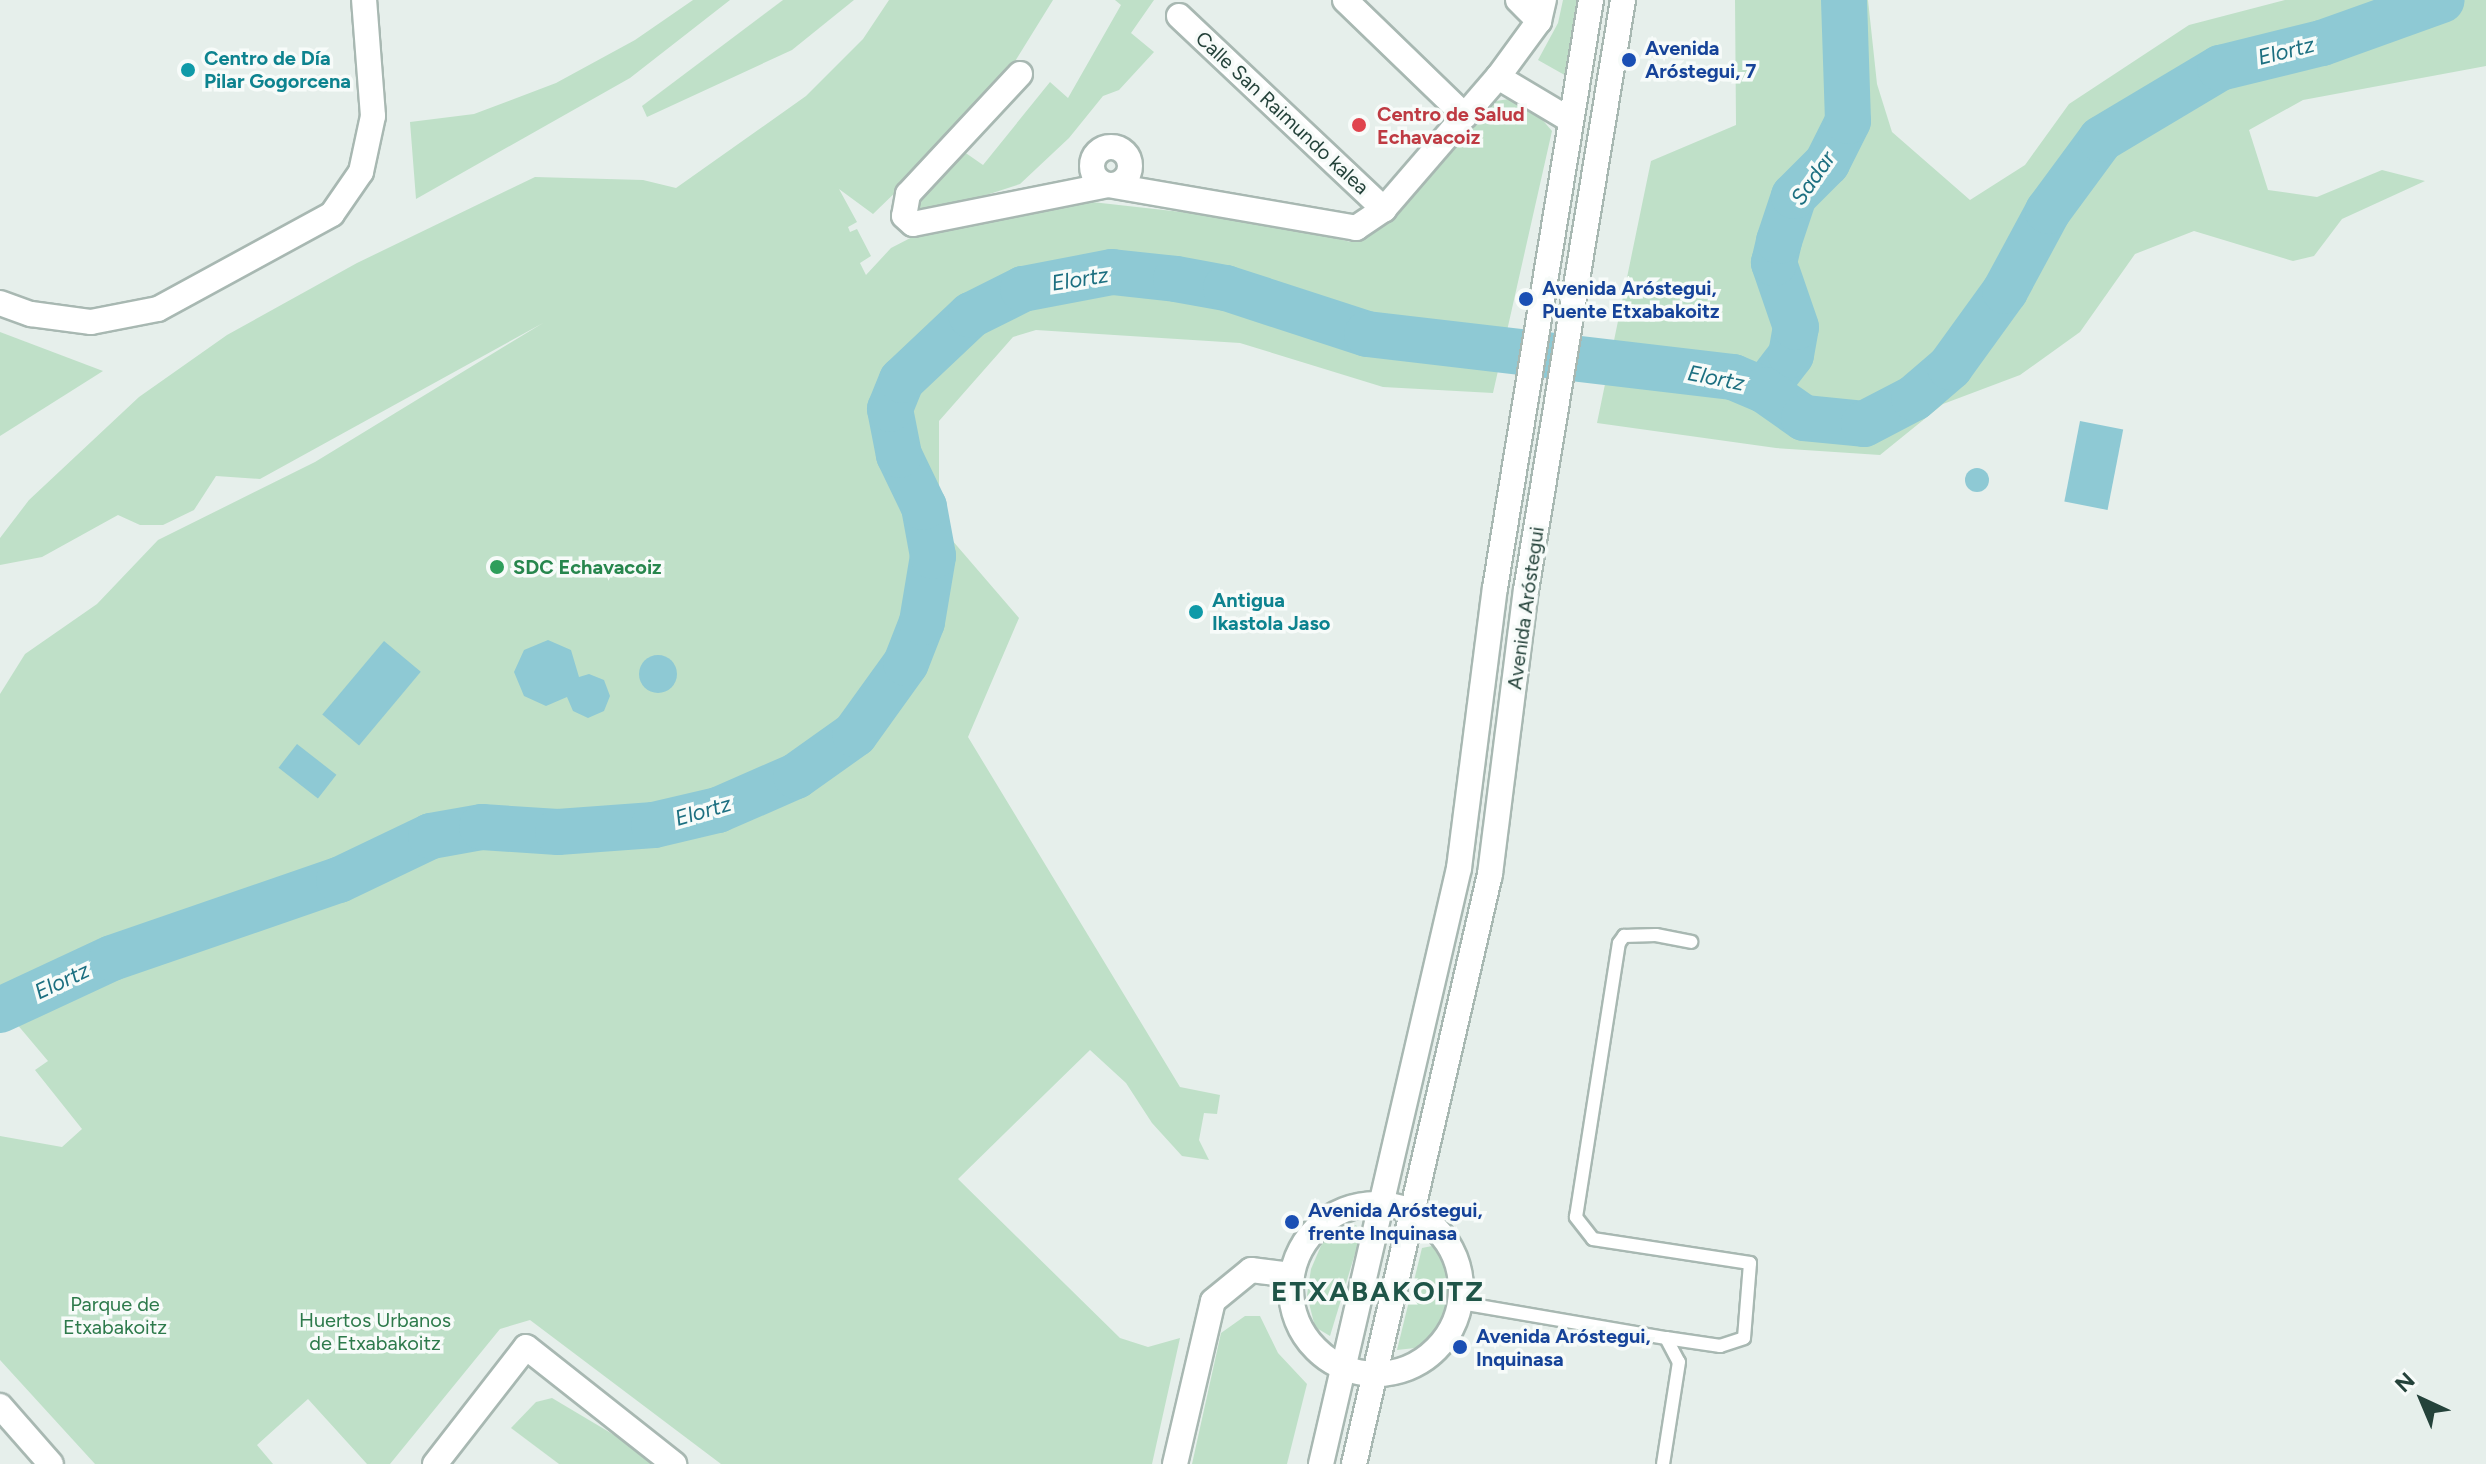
<!DOCTYPE html>
<meta charset="utf-8">
<style>
body{margin:0}
#map{position:relative;width:2486px;height:1464px;overflow:hidden;background:#e6efeb;font-family:Figtree,sans-serif}
div>[style]{position:absolute}
.green>*{inset:0;background:#bfe0c8}
.water>*{inset:0;background:#8ec9d4;transform-origin:0 0}
.round{border-radius:50%}
.river>*{height:46px;margin:-23px;padding:0 23px;transform-origin:23px;border-radius:23px;background:#8ec9d4}
.roads{filter:drop-shadow(2px 0 #a8b8b2) drop-shadow(-2px 0 #a8b8b2) drop-shadow(0 2px #a8b8b2) drop-shadow(0 -2px #a8b8b2)}
.lane>*{height:12px;margin:-6px;padding:0 6px;transform-origin:6px;border-radius:6px;background:#fff}
.street>*{height:24px;margin:-12px;padding:0 12px;transform-origin:12px;border-radius:12px;background:#fff}
.street>.ring{margin:-12px;padding:0;box-sizing:content-box;background:none;border:24px solid #fff;border-radius:50%}
.secondary>*{height:24px;margin:-12px;padding:0 12px;transform-origin:12px;border-radius:12px;background:#fff}
.dots>*{width:22px;height:22px;translate:-50% -50%;box-sizing:border-box;border:4px solid #f7fbf9;border-radius:50%}
span{translate:-50% -50%;white-space:nowrap;text-align:center;line-height:1.15;-webkit-text-stroke:7px #f7fbf9;paint-order:stroke}
.transit-label{font-size:20px;color:#164399;font-weight:700}
.left{translate:0 -50%;text-align:left}
.culture-label{font-size:20px;color:#0d838f;font-weight:700}
.street-label{font-size:20px;color:#24423a}
.health-label{font-size:20px;color:#be3a42;font-weight:700}
.leisure-label{font-size:20px;color:#27864d;font-weight:700}
.park-label{font-size:20px;color:#2d7a4b}
.water-label{font-size:22px;color:#1c6f80;font-style:italic}
.district-label{font-size:28px;color:#1f5548;font-weight:700;letter-spacing:2px}
.north{position:absolute;left:2382px;top:1360px;width:80px;height:80px;-webkit-text-stroke:6px #f7fbf9;paint-order:stroke;rotate:316deg;font-size:22px;font-weight:700;line-height:32px;text-align:center;color:#24423a}
.north::after{content:'';display:block;margin:auto;width:28px;height:36px;background:#24423a;clip-path:polygon(50% 0,100% 100%,50% 72%,0 100%)}
</style>
<div id="map">
<div class="green">
<div style="clip-path:polygon(693px 0,730px 0,630px 78px,416px 199px,410px 122px,474px 114px,556px 83px,635px 40px)"></div>
<div style="clip-path:polygon(783px 0,854px 0,792px 50px,647px 117px,642px 106px)"></div>
<div style="clip-path:polygon(889px 0,1053px 0,991px 100px,873px 214px,839px 189px,857px 222px,848px 227px,850px 232px,857px 229px,871px 256px,860px 263px,866px 275px,891px 248px,922px 232px,1092px 202px,1262px 221px,1351px 242px,1489px 102px,1523px 97px,1552px 131px,1493px 393px,1383px 387px,1240px 343px,1036px 330px,1013px 337px,939px 421px,939px 525px,1019px 618px,968px 737px,1180px 1087px,1220px 1095px,1217px 1114px,1204px 1113px,1199px 1140px,1209px 1160px,1182px 1156px,1152px 1123px,1126px 1083px,1090px 1050px,958px 1179px,1120px 1338px,1148px 1347px,1180px 1338px,1152px 1464px,721px 1464px,530px 1320px,500px 1329px,390px 1464px,367px 1464px,308px 1399px,257px 1445px,273px 1464px,95px 1464px,0 1360px,0 1136px,62px 1147px,82px 1129px,35px 1070px,48px 1061px,0 1004px,0 694px,25px 654px,97px 604px,158px 540px,315px 462px,543px 323px,260px 479px,216px 476px,194px 510px,163px 525px,140px 525px,118px 515px,42px 557px,0 565px,0 538px,29px 500px,139px 397px,227px 335px,357px 263px,535px 177px,643px 180px,676px 188px,806px 96px,863px 39px)"></div>
<div style="clip-path:polygon(1115px 0,1154px 0,1131px 33px,1154px 52px,1119px 90px,1103px 96px,1069px 138px,1020px 184px,934px 212px,919px 212px,916px 198px,960px 149px,983px 165px,1050px 82px,1068px 98px,1121px 5px)"></div>
<div style="clip-path:polygon(1563px 0,1584px 0,1577px 82px,1538px 60px,1558px 23px)"></div>
<div style="clip-path:polygon(1735px 0,1868px 0,1877px 84px,1892px 132px,1970px 200px,2025px 165px,2069px 104px,2189px 25px,2285px 0,2486px 0,2486px 66px,2303px 100px,2249px 130px,2268px 190px,2317px 197px,2382px 170px,2425px 181px,2342px 219px,2314px 256px,2293px 261px,2194px 231px,2135px 254px,2080px 332px,2020px 375px,1943px 404px,1880px 455px,1776px 448px,1597px 423px,1651px 161px,1736px 125px)"></div>
<div style="clip-path:polygon(0 332px,103px 371px,0 436px)"></div>
<div style="clip-path:polygon(1356px 1225px,1361px 1234px,1330px 1336px,1315px 1327px,1307px 1295px,1311px 1269px,1323px 1241px)"></div>
<div style="clip-path:polygon(1437px 1245px,1449px 1276px,1448px 1305px,1431px 1337px,1415px 1348px,1397px 1350px,1422px 1248px)"></div>
<div style="clip-path:polygon(1245px 1316px,1260px 1316px,1278px 1353px,1307px 1384px,1287px 1464px,1192px 1464px,1221px 1333px)"></div>
<div style="clip-path:polygon(552px 1398px,636px 1448px,656px 1464px,559px 1464px,511px 1428px,536px 1402px)"></div>
</div>
<div class="water">
<div style="left:2080px;top:421px;width:44px;height:82px;rotate:11deg"></div>
<div class="round" style="left:1965px;top:468px;width:24px;height:24px"></div>
<div style="clip-path:polygon(548px 640px,571px 650px,579px 677px,589px 674px,604px 680px,610px 696px,604px 711px,588px 718px,573px 711px,567px 697px,546px 706px,524px 696px,514px 672px,524px 650px)"></div>
<div style="left:384px;top:641px;width:48px;height:96px;rotate:40deg"></div>
<div class="round" style="left:639px;top:655px;width:38px;height:38px"></div>
<div style="left:297px;top:744px;width:50px;height:30px;rotate:38deg"></div>
</div>
<div class="river">
<div style="left:1764px;top:390px;width:44px;rotate:-52.4deg"></div>
<div style="left:1791px;top:355px;width:28px;rotate:-80deg"></div>
<div style="left:1796px;top:327px;width:68px;rotate:-109deg"></div>
<div style="left:1774px;top:263px;width:23px;rotate:-77deg"></div>
<div style="left:1779px;top:241px;width:47px;rotate:-71.6deg"></div>
<div style="left:1794px;top:196px;width:47px;rotate:-45deg"></div>
<div style="left:1827px;top:163px;width:47px;rotate:-63.4deg"></div>
<div style="left:1848px;top:121px;width:121px;rotate:-91.9deg"></div>
<div style="left:0;top:1010px;width:123px;rotate:-24.9deg"></div>
<div style="left:112px;top:958px;width:240px;rotate:-19deg"></div>
<div style="left:339px;top:880px;width:102px;rotate:-25.6deg"></div>
<div style="left:431px;top:836px;width:52px;rotate:-10deg"></div>
<div style="left:482px;top:827px;width:76px;rotate:3.8deg"></div>
<div style="left:558px;top:832px;width:96px;rotate:-4.2deg"></div>
<div style="left:654px;top:825px;width:66px;rotate:-13.2deg"></div>
<div style="left:718px;top:810px;width:85px;rotate:-23.6deg"></div>
<div style="left:796px;top:776px;width:72px;rotate:-35.4deg"></div>
<div style="left:855px;top:734px;width:87px;rotate:-54.3deg"></div>
<div style="left:906px;top:663px;width:44px;rotate:-68.7deg"></div>
<div style="left:922px;top:622px;width:67px;rotate:-80.5deg"></div>
<div style="left:933px;top:556px;width:50px;rotate:-100.4deg"></div>
<div style="left:924px;top:507px;width:58px;rotate:-115.7deg"></div>
<div style="left:899px;top:455px;width:47px;rotate:-101.1deg"></div>
<div style="left:890px;top:409px;width:31px;rotate:-68deg"></div>
<div style="left:902px;top:380px;width:95px;rotate:-43.3deg"></div>
<div style="left:971px;top:315px;width:58px;rotate:-26.6deg"></div>
<div style="left:1023px;top:289px;width:91px;rotate:-10.8deg"></div>
<div style="left:1112px;top:272px;width:64px;rotate:6.2deg"></div>
<div style="left:1176px;top:279px;width:51px;rotate:10.2deg"></div>
<div style="left:1226px;top:288px;width:148px;rotate:18.1deg"></div>
<div style="left:1367px;top:334px;width:369px;rotate:6.7deg"></div>
<div style="left:1733px;top:377px;width:34px;rotate:23deg"></div>
<div style="left:1764px;top:390px;width:49px;rotate:35deg"></div>
<div style="left:1804px;top:418px;width:60px;rotate:5.7deg"></div>
<div style="left:1864px;top:424px;width:56px;rotate:-27.5deg"></div>
<div style="left:1914px;top:398px;width:48px;rotate:-40.7deg"></div>
<div style="left:1950px;top:367px;width:94px;rotate:-54.1deg"></div>
<div style="left:2005px;top:291px;width:91px;rotate:-61.7deg"></div>
<div style="left:2048px;top:211px;width:89px;rotate:-53.6deg"></div>
<div style="left:2101px;top:139px;width:139px;rotate:-30.8deg"></div>
<div style="left:2220px;top:68px;width:105px;rotate:-13.8deg"></div>
<div style="left:2322px;top:43px;width:127px;rotate:-19.7deg"></div>
</div>
<div class="roads">
<div class="lane">
<div style="left:1461px;top:1303px;width:208px;rotate:9.7deg"></div>
<div style="left:1666px;top:1338px;width:27px;rotate:62deg"></div>
<div style="left:1679px;top:1362px;width:103px;rotate:98.9deg"></div>
<div style="left:1666px;top:1338px;width:55px;rotate:8.4deg"></div>
<div style="left:1720px;top:1346px;width:25px;rotate:-18deg"></div>
<div style="left:1744px;top:1338px;width:75px;rotate:-85.4deg"></div>
<div style="left:1750px;top:1263px;width:159px;rotate:-171.3deg"></div>
<div style="left:1593px;top:1239px;width:28px;rotate:-128deg"></div>
<div style="left:1576px;top:1217px;width:277px;rotate:-81.1deg"></div>
<div style="left:1619px;top:943px;width:9px;rotate:-54deg"></div>
<div style="left:1624px;top:936px;width:32px;rotate:-2deg"></div>
<div style="left:1656px;top:935px;width:36px;rotate:11deg"></div>
</div>
<div class="street">
<div style="left:1345px;top:0;width:167px;rotate:44deg"></div>
<div style="left:1518px;top:0;width:30px;rotate:45deg"></div>
<div style="left:1179px;top:16px;width:282px;rotate:43.3deg"></div>
<div style="left:1020px;top:74px;width:164px;rotate:133deg"></div>
<div style="left:908px;top:194px;width:22px;rotate:100deg"></div>
<div style="left:904px;top:216px;width:12px;rotate:42deg"></div>
<div style="left:913px;top:224px;width:199px;rotate:-11.3deg"></div>
<div style="left:1108px;top:185px;width:252px;rotate:9.8deg"></div>
<div style="left:1356px;top:228px;width:34px;rotate:-34deg"></div>
<div style="left:1384px;top:209px;width:174px;rotate:-49.2deg"></div>
<div style="left:1498px;top:77px;width:69px;rotate:-53.8deg"></div>
<div style="left:1539px;top:21px;width:22px;rotate:-77deg"></div>
<div style="left:1498px;top:77px;width:84px;rotate:30.8deg"></div>
<div class="ring" style="left:1092px;top:147px;width:14px;height:14px"></div>
<div style="left:0;top:303px;width:33px;rotate:20deg"></div>
<div style="left:31px;top:314px;width:61px;rotate:7.6deg"></div>
<div style="left:91px;top:322px;width:68px;rotate:-11deg"></div>
<div style="left:158px;top:309px;width:198px;rotate:-28.6deg"></div>
<div style="left:332px;top:214px;width:51px;rotate:-55.4deg"></div>
<div style="left:361px;top:172px;width:57px;rotate:-77.9deg"></div>
<div style="left:373px;top:116px;width:116px;rotate:-94.4deg"></div>
<div class="ring" style="left:1291px;top:1204px;width:146px;height:146px"></div>
<div style="left:0;top:1406px;width:77px;rotate:48.7deg"></div>
<div style="left:435px;top:1464px;width:148px;rotate:-52.1deg"></div>
<div style="left:526px;top:1347px;width:189px;rotate:38.3deg"></div>
<div style="left:1175px;top:1464px;width:167px;rotate:-76.9deg"></div>
<div style="left:1213px;top:1301px;width:49px;rotate:-39.2deg"></div>
<div style="left:1251px;top:1270px;width:40px;rotate:7.1deg"></div>
</div>
<div class="secondary">
<div style="left:1321px;top:1464px;width:612px;rotate:-76.96deg"></div>
<div style="left:1459px;top:868px;width:282px;rotate:-82.7deg"></div>
<div style="left:1495px;top:588px;width:596px;rotate:-80.73deg"></div>
<div style="left:1354px;top:1464px;width:605px;rotate:-77.02deg"></div>
<div style="left:1490px;top:874px;width:286px;rotate:-82.8deg"></div>
<div style="left:1526px;top:590px;width:598px;rotate:-80.66deg"></div>
</div>
</div>
<div class="dots">
<div style="left:1629px;top:60px;background:#1a4fb4"></div>
<div style="left:188px;top:70px;background:#0f9aa8"></div>
<div style="left:1359px;top:125px;background:#e0444e"></div>
<div style="left:1526px;top:299px;background:#1a4fb4"></div>
<div style="left:497px;top:567px;background:#2e9e5b"></div>
<div style="left:1196px;top:612px;background:#0f9aa8"></div>
<div style="left:1292px;top:1222px;background:#1a4fb4"></div>
<div style="left:1460px;top:1347px;background:#1a4fb4"></div>
</div>
<div class="transit-label">
<span class="left" style="left:1645px;top:60px">Avenida<br>Aróstegui, 7</span>
<span class="left" style="left:1542px;top:300px">Avenida Aróstegui,<br>Puente Etxabakoitz</span>
<span class="left" style="left:1308px;top:1222px">Avenida Aróstegui,<br>frente Inquinasa</span>
<span class="left" style="left:1476px;top:1348px">Avenida Aróstegui,<br>Inquinasa</span>
</div>
<div class="culture-label">
<span class="left" style="left:204px;top:70px">Centro de Día<br>Pilar Gogorcena</span>
<span class="left" style="left:1212px;top:612px">Antigua<br>Ikastola Jaso</span>
</div>
<div class="street-label">
<span style="left:1282px;top:113px;rotate:43deg">Calle San Raimundo kalea</span>
<span style="left:1526px;top:608px;rotate:-82deg">Avenida Aróstegui</span>
</div>
<div class="health-label">
<span class="left" style="left:1377px;top:126px">Centro de Salud<br>Echavacoiz</span>
</div>
<div class="leisure-label">
<span class="left" style="left:513px;top:567px">SDC Echavacoiz</span>
</div>
<div class="park-label">
<span style="left:115px;top:1316px">Parque de<br>Etxabakoitz</span>
<span style="left:375px;top:1332px">Huertos Urbanos<br>de Etxabakoitz</span>
</div>
<div class="water-label">
<span style="left:2286px;top:51px;rotate:-14deg">Elortz</span>
<span style="left:1813px;top:178px;rotate:-55deg">Sadar</span>
<span style="left:1080px;top:279px;rotate:-9deg">Elortz</span>
<span style="left:1716px;top:378px;rotate:11deg">Elortz</span>
<span style="left:703px;top:811px;rotate:-16deg">Elortz</span>
<span style="left:62px;top:981px;rotate:-25deg">Elortz</span>
</div>
<div class="district-label">
<span style="left:1378px;top:1291px">ETXABAKOITZ</span>
</div>
<div class="north">N</div>
</div>
